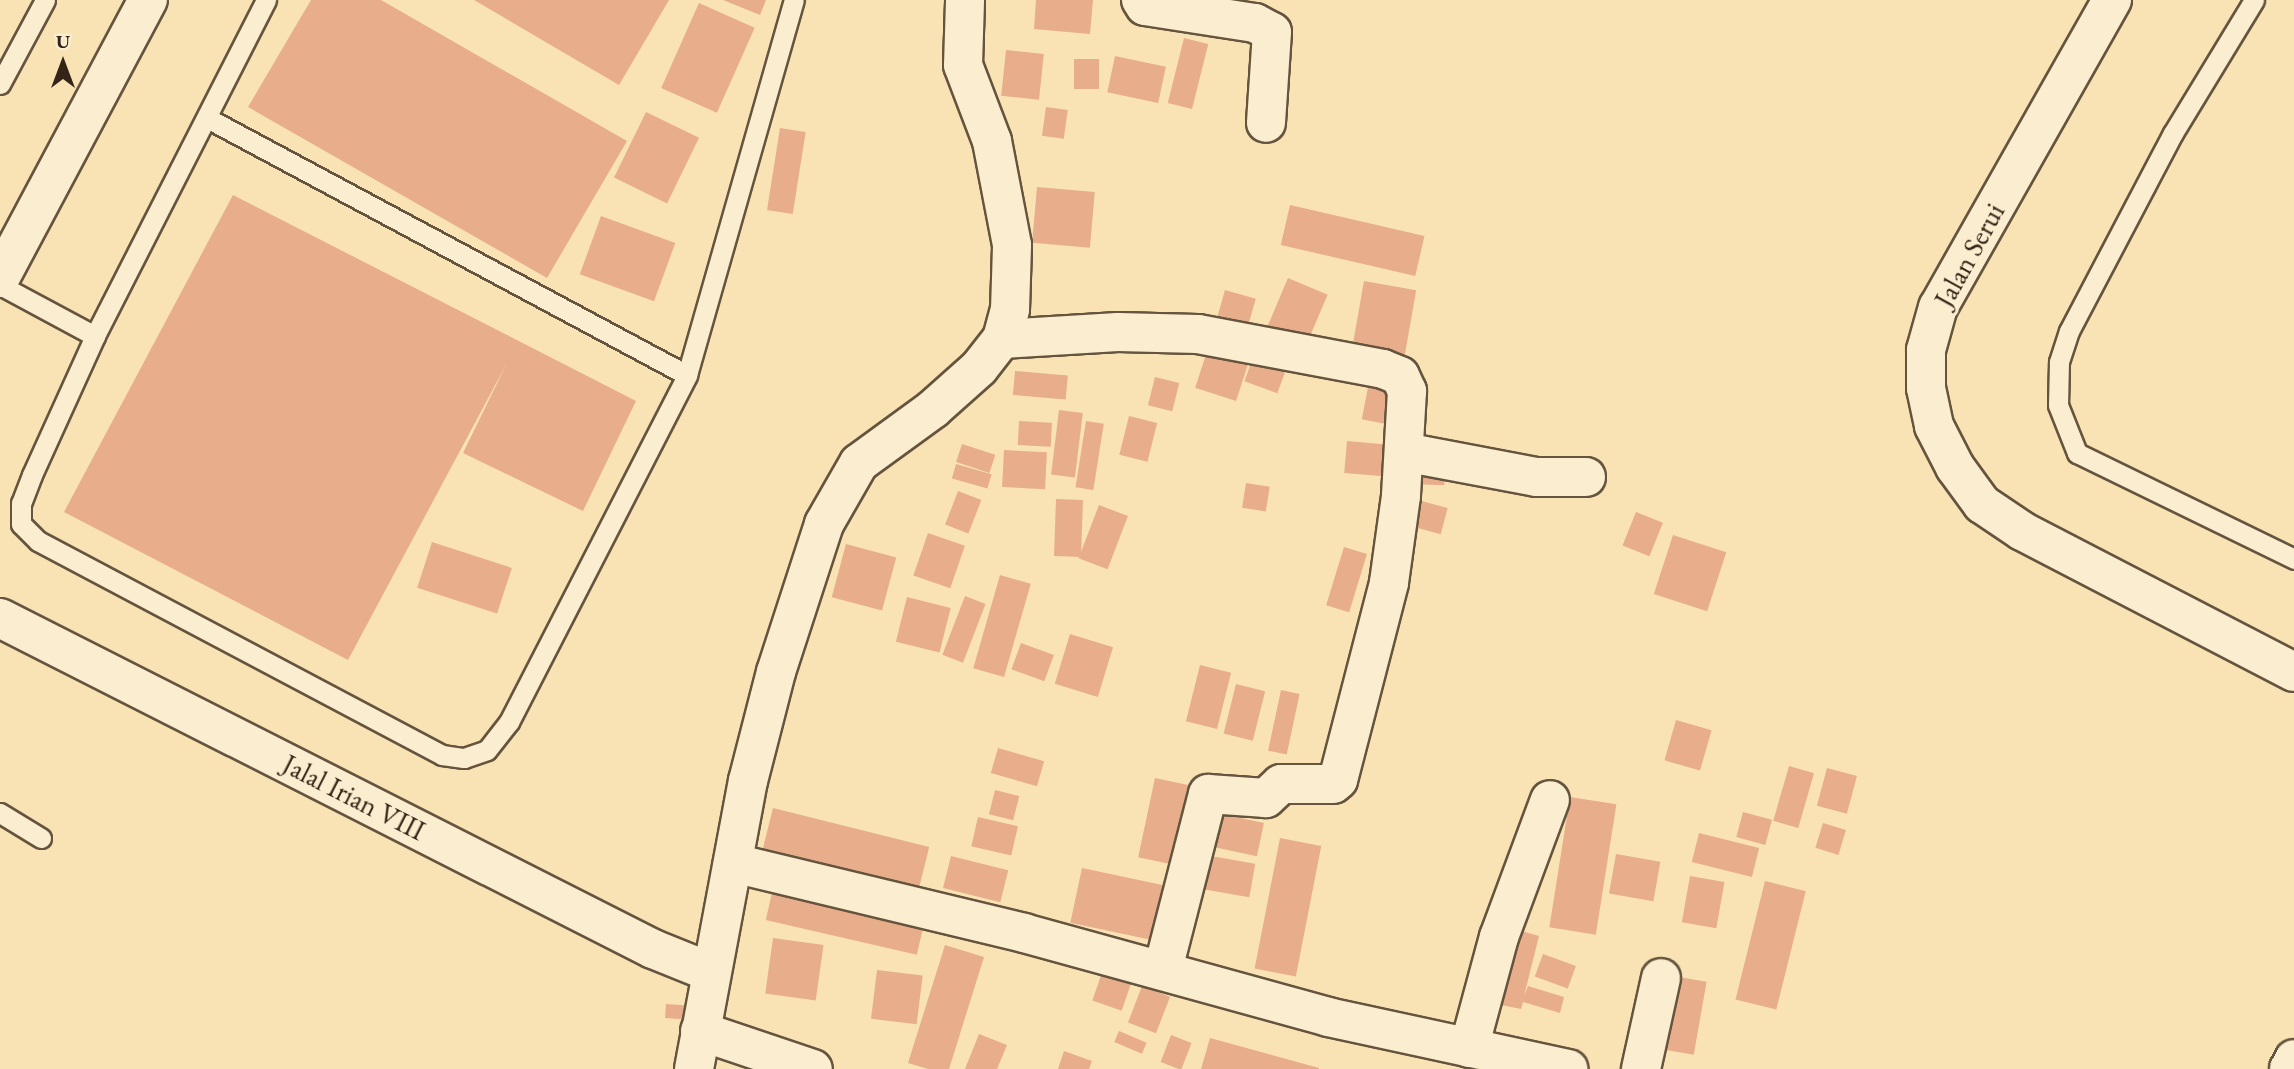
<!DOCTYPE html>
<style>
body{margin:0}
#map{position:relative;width:2294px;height:1069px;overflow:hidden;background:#f9e3b5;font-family:"EB Garamond",serif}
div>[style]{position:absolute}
.building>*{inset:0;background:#e8ad8b;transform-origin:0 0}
.roads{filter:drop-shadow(2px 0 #65543e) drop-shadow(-2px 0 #65543e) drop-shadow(0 2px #65543e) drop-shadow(0 -2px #65543e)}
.lane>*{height:19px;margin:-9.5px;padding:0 9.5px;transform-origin:9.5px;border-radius:9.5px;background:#fbedcf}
.street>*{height:38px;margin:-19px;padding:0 19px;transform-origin:19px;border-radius:19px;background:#fbedcf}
span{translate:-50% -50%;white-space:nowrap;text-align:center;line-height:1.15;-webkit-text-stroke:6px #fbedcf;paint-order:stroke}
.street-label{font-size:28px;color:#342417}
.north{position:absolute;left:28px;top:28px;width:70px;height:70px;-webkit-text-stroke:5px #fbedcf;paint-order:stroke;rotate:0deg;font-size:19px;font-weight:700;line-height:28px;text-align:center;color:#342417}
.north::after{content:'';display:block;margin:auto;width:24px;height:32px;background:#342417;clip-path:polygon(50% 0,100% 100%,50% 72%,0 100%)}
</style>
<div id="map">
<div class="building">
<div style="clip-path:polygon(311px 0,381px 0,627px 141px,547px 278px,248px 107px)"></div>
<div style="clip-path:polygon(474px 0,669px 0,619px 85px)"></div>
<div style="clip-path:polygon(723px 0,766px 0,760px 15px)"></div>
<div style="clip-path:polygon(1036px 0,1093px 0,1090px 34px,1034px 29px)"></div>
<div style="left:699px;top:3px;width:61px;height:93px;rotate:24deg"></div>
<div style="left:1184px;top:38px;width:25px;height:67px;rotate:14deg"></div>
<div style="left:1006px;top:50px;width:38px;height:46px;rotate:6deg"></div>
<div style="left:1115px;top:56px;width:52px;height:37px;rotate:12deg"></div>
<div style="left:1074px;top:59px;width:25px;height:30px"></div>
<div style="left:1046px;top:107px;width:22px;height:29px;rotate:8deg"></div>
<div style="left:646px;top:112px;width:59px;height:73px;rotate:26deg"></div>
<div style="left:780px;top:128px;width:26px;height:83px;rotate:9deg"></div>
<div style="left:1037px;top:187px;width:58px;height:56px;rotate:5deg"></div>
<div style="clip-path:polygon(233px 195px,636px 401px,583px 511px,463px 453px,507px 363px,348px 660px,64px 512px)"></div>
<div style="left:1290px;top:205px;width:138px;height:41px;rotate:13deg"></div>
<div style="left:601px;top:216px;width:79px;height:62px;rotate:20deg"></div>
<div style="left:1288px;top:278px;width:43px;height:53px;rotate:23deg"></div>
<div style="left:1364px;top:281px;width:53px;height:79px;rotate:10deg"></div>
<div style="left:1225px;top:290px;width:32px;height:27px;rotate:16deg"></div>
<div style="left:1210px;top:342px;width:43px;height:48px;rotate:18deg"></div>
<div style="left:1254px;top:355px;width:35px;height:28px;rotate:20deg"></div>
<div style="left:1015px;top:371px;width:53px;height:24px;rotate:5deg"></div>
<div style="left:1155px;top:377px;width:25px;height:29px;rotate:14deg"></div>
<div style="left:1370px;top:377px;width:31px;height:43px;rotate:11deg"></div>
<div style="left:1059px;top:410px;width:24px;height:65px;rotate:7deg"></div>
<div style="left:1129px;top:416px;width:29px;height:40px;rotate:14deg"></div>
<div style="left:1019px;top:421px;width:33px;height:24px;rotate:3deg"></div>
<div style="left:1086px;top:421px;width:18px;height:67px;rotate:9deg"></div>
<div style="left:1347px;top:441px;width:42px;height:32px;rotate:5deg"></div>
<div style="left:962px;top:444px;width:35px;height:19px;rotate:18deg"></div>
<div style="left:1004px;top:450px;width:43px;height:37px;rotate:3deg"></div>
<div style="left:956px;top:464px;width:37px;height:15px;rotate:16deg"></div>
<div style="left:1410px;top:464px;width:35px;height:20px;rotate:2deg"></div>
<div style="left:1246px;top:483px;width:24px;height:25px;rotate:9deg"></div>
<div style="left:958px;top:491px;width:25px;height:36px;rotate:21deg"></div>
<div style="left:1410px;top:498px;width:39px;height:27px;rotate:15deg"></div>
<div style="left:1056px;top:499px;width:27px;height:57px;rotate:2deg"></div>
<div style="left:1099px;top:505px;width:31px;height:57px;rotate:21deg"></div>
<div style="left:1636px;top:512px;width:29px;height:36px;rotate:22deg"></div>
<div style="left:928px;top:533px;width:39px;height:45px;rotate:19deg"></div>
<div style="left:1673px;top:535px;width:56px;height:62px;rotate:18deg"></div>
<div style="left:432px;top:542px;width:84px;height:48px;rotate:18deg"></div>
<div style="left:846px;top:544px;width:52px;height:55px;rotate:15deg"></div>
<div style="left:1344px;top:547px;width:24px;height:61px;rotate:17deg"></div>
<div style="left:1000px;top:575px;width:32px;height:97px;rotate:16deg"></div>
<div style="left:965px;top:596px;width:22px;height:63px;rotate:21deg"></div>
<div style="left:907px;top:597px;width:45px;height:46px;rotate:14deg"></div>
<div style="left:1070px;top:634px;width:45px;height:52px;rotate:17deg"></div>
<div style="left:1021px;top:643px;width:35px;height:28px;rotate:20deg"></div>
<div style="left:1200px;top:665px;width:32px;height:58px;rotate:14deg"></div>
<div style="left:1236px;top:684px;width:30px;height:51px;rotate:14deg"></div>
<div style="left:1281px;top:690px;width:19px;height:62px;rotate:12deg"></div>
<div style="left:1676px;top:720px;width:37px;height:42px;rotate:16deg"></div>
<div style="left:998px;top:748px;width:48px;height:26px;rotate:16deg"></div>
<div style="left:1789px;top:766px;width:26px;height:57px;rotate:16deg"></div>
<div style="left:1827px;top:768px;width:31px;height:39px;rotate:15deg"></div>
<div style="left:1155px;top:778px;width:35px;height:81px;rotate:12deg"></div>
<div style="left:995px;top:790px;width:25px;height:25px;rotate:14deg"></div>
<div style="left:1570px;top:797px;width:47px;height:132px;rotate:9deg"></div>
<div style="left:773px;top:808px;width:161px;height:50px;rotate:14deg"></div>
<div style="left:1743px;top:812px;width:30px;height:26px;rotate:15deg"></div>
<div style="left:1217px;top:813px;width:48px;height:34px;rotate:12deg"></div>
<div style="left:978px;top:817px;width:41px;height:30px;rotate:13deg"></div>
<div style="left:1823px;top:823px;width:24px;height:26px;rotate:17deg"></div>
<div style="left:1699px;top:833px;width:62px;height:30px;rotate:14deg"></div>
<div style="left:1280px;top:838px;width:42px;height:133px;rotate:11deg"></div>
<div style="left:1616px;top:854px;width:45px;height:40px;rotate:10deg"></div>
<div style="left:1205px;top:855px;width:51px;height:34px;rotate:10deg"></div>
<div style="left:951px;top:856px;width:59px;height:33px;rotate:14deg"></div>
<div style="left:1082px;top:868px;width:93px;height:56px;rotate:12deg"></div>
<div style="left:1690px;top:876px;width:35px;height:47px;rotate:10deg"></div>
<div style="left:775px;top:880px;width:155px;height:41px;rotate:13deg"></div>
<div style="left:1765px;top:881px;width:42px;height:122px;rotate:14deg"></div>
<div style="clip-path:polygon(1514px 929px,1539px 936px,1524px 996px,1528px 986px,1564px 997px,1560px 1013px,1523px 1002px,1521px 1009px,1496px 1004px)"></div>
<div style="left:773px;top:938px;width:51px;height:56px;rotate:8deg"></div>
<div style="clip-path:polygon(945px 945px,984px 957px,949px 1069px,928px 1069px,908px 1063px)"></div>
<div style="left:1543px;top:954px;width:35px;height:24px;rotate:20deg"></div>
<div style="left:1107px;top:958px;width:31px;height:45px;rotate:19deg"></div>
<div style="left:877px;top:970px;width:46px;height:49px;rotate:7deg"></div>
<div style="left:1679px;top:977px;width:28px;height:74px;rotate:10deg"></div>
<div style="left:1142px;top:986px;width:30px;height:39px;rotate:21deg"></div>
<div style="left:666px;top:1004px;width:28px;height:14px;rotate:4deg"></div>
<div style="left:1119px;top:1031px;width:30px;height:12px;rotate:23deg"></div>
<div style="clip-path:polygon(979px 1034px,1007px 1045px,997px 1069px,965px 1069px)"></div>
<div style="left:1171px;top:1035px;width:22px;height:29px;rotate:21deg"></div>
<div style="clip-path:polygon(1210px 1038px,1319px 1068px,1319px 1069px,1201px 1069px)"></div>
<div style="clip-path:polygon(1064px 1051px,1092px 1061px,1089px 1069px,1058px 1069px)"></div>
</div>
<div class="roads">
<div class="lane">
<div style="left:266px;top:0;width:377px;rotate:117deg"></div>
<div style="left:95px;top:336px;width:153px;rotate:114.4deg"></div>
<div style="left:32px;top:475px;width:30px;rotate:111deg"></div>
<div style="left:21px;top:503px;width:21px;rotate:90deg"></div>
<div style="left:21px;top:524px;width:24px;rotate:45deg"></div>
<div style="left:38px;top:541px;width:457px;rotate:27.9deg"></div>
<div style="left:442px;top:755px;width:22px;rotate:8deg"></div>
<div style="left:464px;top:758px;width:24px;rotate:-19deg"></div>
<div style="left:487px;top:750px;width:36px;rotate:-52deg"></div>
<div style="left:509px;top:722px;width:390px;rotate:-62.8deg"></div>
<div style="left:687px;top:375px;width:390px;rotate:-74.1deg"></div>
<div style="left:2254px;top:0;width:156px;rotate:121.3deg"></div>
<div style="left:2173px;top:133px;width:224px;rotate:117.7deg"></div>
<div style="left:2069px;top:331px;width:33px;rotate:108deg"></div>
<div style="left:2059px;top:362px;width:43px;rotate:91.3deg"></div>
<div style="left:2058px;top:405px;width:52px;rotate:68.4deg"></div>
<div style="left:2077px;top:453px;width:242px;rotate:26deg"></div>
<div style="left:0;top:84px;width:95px;rotate:-61.8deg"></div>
<div style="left:207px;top:118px;width:544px;rotate:28.17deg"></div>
<div style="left:0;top:285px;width:108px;rotate:28.2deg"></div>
<div style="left:0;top:813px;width:48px;rotate:31.4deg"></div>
</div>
<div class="street">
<div style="left:1141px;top:0;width:7px;rotate:56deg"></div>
<div style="left:1145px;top:6px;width:111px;rotate:8.8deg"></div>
<div style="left:1255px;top:23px;width:19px;rotate:28deg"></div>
<div style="left:1272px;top:32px;width:91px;rotate:93.8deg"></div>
<div style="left:2112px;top:0;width:353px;rotate:119.5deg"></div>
<div style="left:1938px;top:307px;width:45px;rotate:105.6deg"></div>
<div style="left:1926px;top:350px;width:38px;rotate:90deg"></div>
<div style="left:1926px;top:388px;width:39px;rotate:78deg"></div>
<div style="left:1934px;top:426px;width:46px;rotate:62.9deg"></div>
<div style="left:1955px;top:467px;width:46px;rotate:53.9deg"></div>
<div style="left:1982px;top:504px;width:48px;rotate:34deg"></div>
<div style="left:2022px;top:531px;width:306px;rotate:27.4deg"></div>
<div style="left:0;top:278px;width:315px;rotate:-62deg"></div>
<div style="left:1002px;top:339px;width:116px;rotate:-3.5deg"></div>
<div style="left:1118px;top:332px;width:80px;rotate:1.4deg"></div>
<div style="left:1198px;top:334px;width:188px;rotate:10.7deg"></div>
<div style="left:1383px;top:369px;width:18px;rotate:22deg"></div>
<div style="left:1400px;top:376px;width:17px;rotate:65deg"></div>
<div style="left:1407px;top:391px;width:105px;rotate:93.3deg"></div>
<div style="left:1401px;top:496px;width:88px;rotate:97.9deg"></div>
<div style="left:1389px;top:583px;width:203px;rotate:104.5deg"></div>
<div style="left:1338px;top:780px;width:6px;rotate:141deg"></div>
<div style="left:1333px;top:784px;width:52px;rotate:180deg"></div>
<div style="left:1281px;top:784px;width:21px;rotate:137deg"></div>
<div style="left:1266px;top:798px;width:58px;rotate:-176.1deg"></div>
<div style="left:1208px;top:794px;width:181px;rotate:104.4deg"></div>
<div style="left:1404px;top:452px;width:134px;rotate:10.7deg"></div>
<div style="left:1536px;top:477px;width:50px"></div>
<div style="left:0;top:618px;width:732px;rotate:26.88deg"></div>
<div style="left:653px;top:949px;width:61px;rotate:22deg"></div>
<div style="left:733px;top:863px;width:299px;rotate:13.5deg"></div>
<div style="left:1024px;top:933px;width:315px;rotate:15.4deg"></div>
<div style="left:1328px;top:1017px;width:246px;rotate:12.2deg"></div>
<div style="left:700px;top:1031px;width:119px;rotate:18.6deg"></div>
<div style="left:1469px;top:1048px;width:115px;rotate:-74.9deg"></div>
<div style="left:1499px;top:937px;width:146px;rotate:-69.6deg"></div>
<div style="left:694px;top:1069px;width:293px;rotate:-79.4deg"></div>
<div style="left:748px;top:781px;width:113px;rotate:-75.6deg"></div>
<div style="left:776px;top:672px;width:156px;rotate:-72deg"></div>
<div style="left:824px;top:524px;width:70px;rotate:-60.2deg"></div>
<div style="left:859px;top:463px;width:92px;rotate:-36.1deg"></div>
<div style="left:933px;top:409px;width:62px;rotate:-41.7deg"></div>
<div style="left:979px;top:368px;width:37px;rotate:-52deg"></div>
<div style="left:1002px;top:339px;width:30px;rotate:-75deg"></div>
<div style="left:1010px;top:310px;width:65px;rotate:-88.2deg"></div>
<div style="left:1012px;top:245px;width:106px;rotate:-100.9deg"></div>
<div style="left:992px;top:141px;width:81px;rotate:-110.9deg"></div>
<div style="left:963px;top:65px;width:65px;rotate:-88.2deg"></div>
<div style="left:1641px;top:1069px;width:93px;rotate:-77.6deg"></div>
<div style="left:2289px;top:1069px;width:11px;rotate:-63deg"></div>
</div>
</div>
<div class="street-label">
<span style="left:1969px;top:255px;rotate:-61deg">Jalan Serui</span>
<span style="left:354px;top:797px;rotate:27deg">Jalal Irian VIII</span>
</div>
<div class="north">U</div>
</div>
